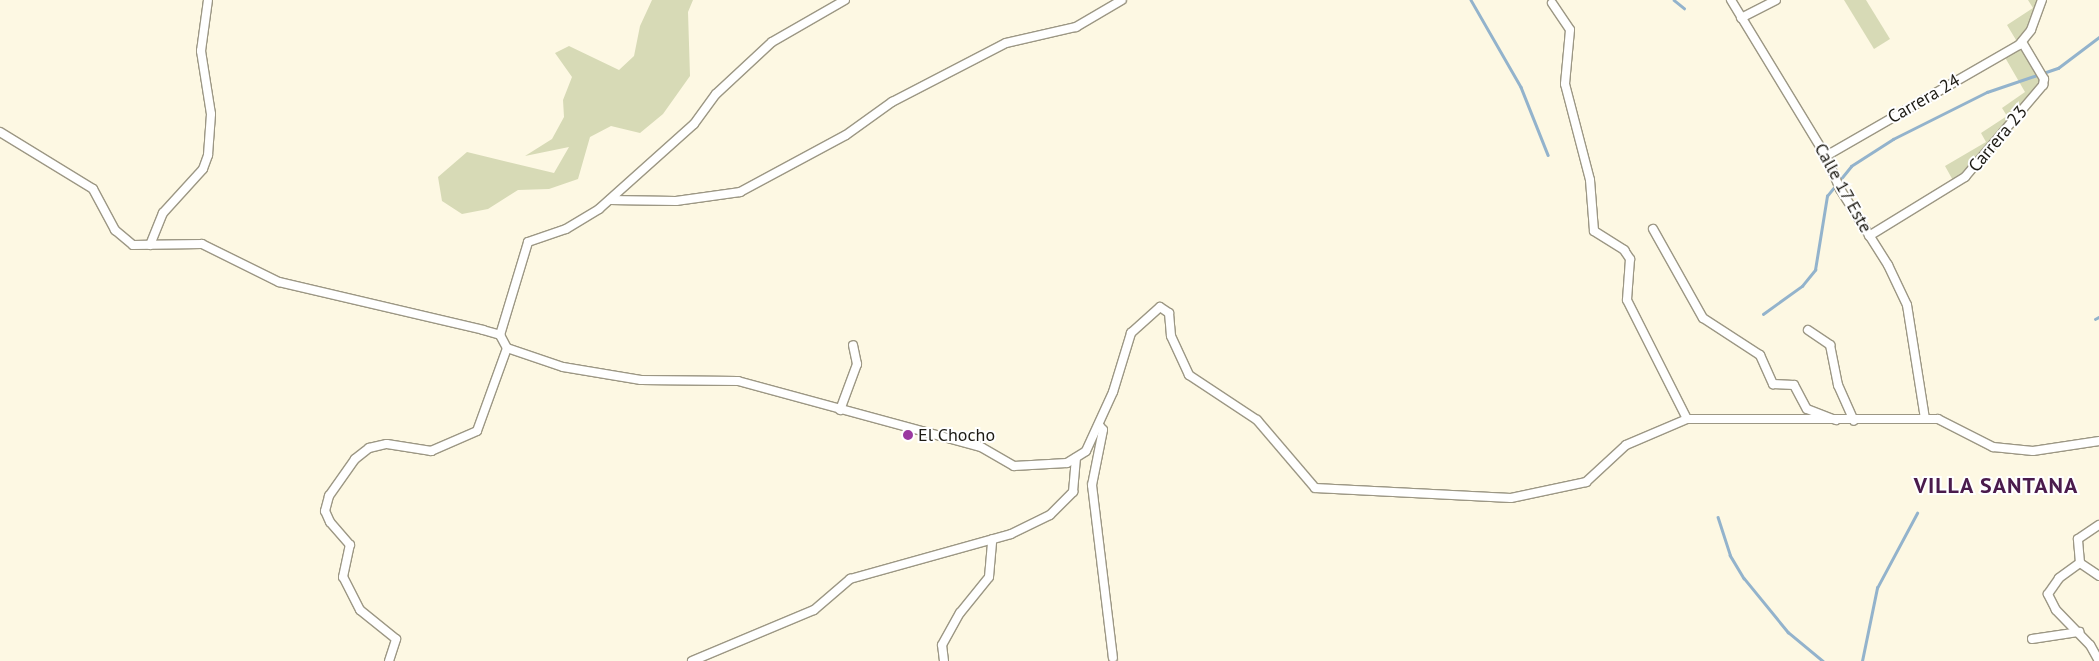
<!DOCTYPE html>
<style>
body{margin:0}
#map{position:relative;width:2099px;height:661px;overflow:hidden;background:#fdf8e3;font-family:"PT Sans",sans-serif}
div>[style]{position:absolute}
.green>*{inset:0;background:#d7dab6}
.stream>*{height:2.5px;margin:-1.25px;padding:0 1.25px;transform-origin:1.25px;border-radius:1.25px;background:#93b3cc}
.roads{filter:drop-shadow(1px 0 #9c9784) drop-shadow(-1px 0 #9c9784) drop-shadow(0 1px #9c9784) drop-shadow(0 -1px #9c9784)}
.street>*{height:8px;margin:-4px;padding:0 4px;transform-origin:4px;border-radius:4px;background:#fff}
.dots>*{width:14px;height:14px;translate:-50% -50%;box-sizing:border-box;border:2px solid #fff;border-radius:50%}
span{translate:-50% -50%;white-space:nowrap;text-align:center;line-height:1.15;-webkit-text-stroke:4px #fff;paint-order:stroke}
.street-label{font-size:18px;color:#1d1b14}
.poi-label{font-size:18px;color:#1d1b14}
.left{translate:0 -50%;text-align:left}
.district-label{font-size:22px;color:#4a1b4c;font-weight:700;letter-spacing:1px}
</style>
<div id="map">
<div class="green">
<div style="clip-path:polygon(652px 0,693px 0,688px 12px,690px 76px,663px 114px,640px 133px,611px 126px,590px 137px,578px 179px,549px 189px,518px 190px,488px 209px,462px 214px,442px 201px,438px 177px,467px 152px,554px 173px,569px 147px,525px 156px,552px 139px,564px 117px,563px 100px,572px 77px,555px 53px,569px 46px,619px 70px,634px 56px,640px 26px)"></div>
<div style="clip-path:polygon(1844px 0,1866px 0,1890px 39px,1874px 49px)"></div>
<div style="clip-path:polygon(2028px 0,2042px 0,2022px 42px,2044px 79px,1955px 184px,1945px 166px,1986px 142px,1981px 133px,2007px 116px,2002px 108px,2025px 92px,2003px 54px,2019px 45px,2007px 25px,2033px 8px)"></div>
</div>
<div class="stream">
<div style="left:1471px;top:0;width:100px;rotate:60.1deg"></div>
<div style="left:1521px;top:87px;width:73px;rotate:68.3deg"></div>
<div style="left:1674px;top:0;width:13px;rotate:39deg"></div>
<div style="left:1763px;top:314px;width:48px;rotate:-35.7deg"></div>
<div style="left:1802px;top:286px;width:21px;rotate:-51deg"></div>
<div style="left:1815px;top:270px;width:75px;rotate:-80.8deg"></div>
<div style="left:1827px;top:196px;width:38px;rotate:-51deg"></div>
<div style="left:1851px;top:166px;width:50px;rotate:-32.7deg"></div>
<div style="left:1893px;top:139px;width:105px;rotate:-26.6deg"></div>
<div style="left:1987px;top:92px;width:75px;rotate:-18.7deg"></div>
<div style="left:2058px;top:68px;width:51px;rotate:-37.1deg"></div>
<div style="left:2095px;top:319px;width:4px;rotate:-27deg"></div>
<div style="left:1718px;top:517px;width:40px;rotate:72deg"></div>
<div style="left:1730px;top:555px;width:27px;rotate:59deg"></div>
<div style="left:1744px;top:578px;width:70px;rotate:50.8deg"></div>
<div style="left:1788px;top:632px;width:45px;rotate:39.6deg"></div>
<div style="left:1862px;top:661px;width:75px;rotate:-78.4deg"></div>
<div style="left:1877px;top:588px;width:85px;rotate:-61.9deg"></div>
</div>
<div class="roads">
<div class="street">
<div style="left:1731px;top:0;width:183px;rotate:58.7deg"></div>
<div style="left:1826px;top:156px;width:36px;rotate:67deg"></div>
<div style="left:1840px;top:189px;width:90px;rotate:57.7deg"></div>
<div style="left:1888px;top:265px;width:44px;rotate:64.6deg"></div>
<div style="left:1907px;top:305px;width:115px;rotate:81deg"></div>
<div style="left:1552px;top:3px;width:32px;rotate:56deg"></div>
<div style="left:1570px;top:30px;width:54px;rotate:95.3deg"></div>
<div style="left:1565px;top:84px;width:99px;rotate:75.4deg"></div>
<div style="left:1590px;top:180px;width:51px;rotate:85.5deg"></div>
<div style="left:1594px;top:231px;width:36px;rotate:32deg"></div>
<div style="left:1624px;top:250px;width:11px;rotate:56deg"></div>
<div style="left:1630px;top:259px;width:41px;rotate:94.2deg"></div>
<div style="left:1627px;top:300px;width:133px;rotate:63.2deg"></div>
<div style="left:1741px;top:18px;width:39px;rotate:-27deg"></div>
<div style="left:0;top:132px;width:109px;rotate:31.5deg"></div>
<div style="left:93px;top:189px;width:47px;rotate:61.8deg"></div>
<div style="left:115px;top:230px;width:23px;rotate:40deg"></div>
<div style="left:133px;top:245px;width:69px;rotate:-0.8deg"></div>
<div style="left:202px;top:244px;width:86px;rotate:26.3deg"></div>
<div style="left:279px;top:282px;width:210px;rotate:13.2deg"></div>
<div style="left:483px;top:330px;width:18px;rotate:16deg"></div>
<div style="left:500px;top:335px;width:15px;rotate:62deg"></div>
<div style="left:507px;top:348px;width:59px;rotate:18.7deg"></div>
<div style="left:563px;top:367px;width:79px;rotate:9.5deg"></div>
<div style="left:641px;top:380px;width:97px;rotate:0.6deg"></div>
<div style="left:738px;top:381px;width:252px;rotate:15.2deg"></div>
<div style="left:981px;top:447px;width:38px;rotate:30deg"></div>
<div style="left:1014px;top:466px;width:53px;rotate:-3.2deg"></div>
<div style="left:1067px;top:463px;width:22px;rotate:-32deg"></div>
<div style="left:1086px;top:451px;width:65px;rotate:-65.4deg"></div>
<div style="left:1113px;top:392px;width:62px;rotate:-73deg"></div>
<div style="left:1131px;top:333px;width:39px;rotate:-42deg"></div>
<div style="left:1160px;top:307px;width:11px;rotate:34deg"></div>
<div style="left:1169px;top:313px;width:23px;rotate:85deg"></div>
<div style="left:1171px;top:336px;width:43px;rotate:65.2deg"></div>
<div style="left:1189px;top:375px;width:82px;rotate:33.5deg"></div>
<div style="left:1257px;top:420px;width:89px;rotate:49.5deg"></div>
<div style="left:1315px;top:488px;width:196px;rotate:2.9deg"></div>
<div style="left:1511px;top:498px;width:77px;rotate:-12deg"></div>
<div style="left:1586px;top:482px;width:54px;rotate:-42.8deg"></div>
<div style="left:1626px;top:445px;width:66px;rotate:-23.1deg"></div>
<div style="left:1687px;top:419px;width:251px"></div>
<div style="left:1938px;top:419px;width:62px;rotate:27deg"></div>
<div style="left:1993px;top:447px;width:40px;rotate:5.7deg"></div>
<div style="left:2033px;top:451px;width:67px;rotate:-8.6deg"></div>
<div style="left:1826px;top:156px;width:223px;rotate:-29.9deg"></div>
<div style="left:2019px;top:45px;width:19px;rotate:-51deg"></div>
<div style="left:2031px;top:30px;width:32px;rotate:-70deg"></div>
<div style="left:610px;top:200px;width:66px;rotate:0.9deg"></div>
<div style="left:676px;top:201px;width:65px;rotate:-8deg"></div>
<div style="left:740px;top:192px;width:120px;rotate:-28.3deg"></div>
<div style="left:846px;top:135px;width:57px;rotate:-35.7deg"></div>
<div style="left:892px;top:102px;width:128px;rotate:-27.4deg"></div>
<div style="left:1006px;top:43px;width:72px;rotate:-12.9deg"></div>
<div style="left:1076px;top:27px;width:53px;rotate:-30.4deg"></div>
<div style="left:1653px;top:229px;width:102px;rotate:60.7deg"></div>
<div style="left:1703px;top:318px;width:68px;rotate:33deg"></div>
<div style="left:1760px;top:355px;width:32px;rotate:66deg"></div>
<div style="left:1773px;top:384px;width:21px;rotate:3deg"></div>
<div style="left:1794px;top:385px;width:27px;rotate:62deg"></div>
<div style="left:1807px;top:409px;width:31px;rotate:21deg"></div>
<div style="left:1869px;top:236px;width:113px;rotate:-31.6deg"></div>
<div style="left:1965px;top:177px;width:121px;rotate:-49.7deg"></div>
<div style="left:2043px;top:85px;width:6px;rotate:-81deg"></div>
<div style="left:2044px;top:79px;width:43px;rotate:-120.7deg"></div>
<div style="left:150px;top:245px;width:35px;rotate:-68deg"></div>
<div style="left:163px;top:213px;width:59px;rotate:-47.7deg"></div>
<div style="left:203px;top:169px;width:15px;rotate:-70deg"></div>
<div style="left:208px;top:155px;width:41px;rotate:-85.8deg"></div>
<div style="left:211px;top:114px;width:64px;rotate:-99deg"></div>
<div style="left:201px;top:51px;width:51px;rotate:-82.2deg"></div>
<div style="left:1808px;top:330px;width:27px;rotate:34deg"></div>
<div style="left:1830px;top:345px;width:41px;rotate:78.7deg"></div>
<div style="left:1838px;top:385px;width:39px;rotate:66deg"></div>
<div style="left:500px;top:335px;width:97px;rotate:-73.2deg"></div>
<div style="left:528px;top:242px;width:40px;rotate:-18.9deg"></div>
<div style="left:566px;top:229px;width:39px;rotate:-31deg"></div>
<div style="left:599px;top:209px;width:127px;rotate:-41.8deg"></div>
<div style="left:694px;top:124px;width:37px;rotate:-54deg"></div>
<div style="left:716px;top:94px;width:76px;rotate:-42.9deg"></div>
<div style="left:772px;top:42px;width:84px;rotate:-29.9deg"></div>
<div style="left:840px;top:410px;width:49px;rotate:-69.7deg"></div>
<div style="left:857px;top:364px;width:19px;rotate:-102deg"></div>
<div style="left:1099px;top:425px;width:6px;rotate:51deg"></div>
<div style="left:1103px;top:430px;width:56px;rotate:101.3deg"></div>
<div style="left:1092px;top:485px;width:174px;rotate:83.1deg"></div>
<div style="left:2080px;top:563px;width:24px;rotate:-95deg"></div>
<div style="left:2078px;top:539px;width:25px;rotate:-34deg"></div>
<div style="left:2032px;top:639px;width:48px;rotate:-8.5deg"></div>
<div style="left:389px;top:661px;width:23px;rotate:-72deg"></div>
<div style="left:396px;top:639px;width:46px;rotate:-141.1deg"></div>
<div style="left:360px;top:610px;width:37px;rotate:-117deg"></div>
<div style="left:343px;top:577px;width:33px;rotate:-78deg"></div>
<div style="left:350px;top:545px;width:30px;rotate:-131deg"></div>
<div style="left:330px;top:522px;width:12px;rotate:-114deg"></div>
<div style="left:325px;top:511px;width:16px;rotate:-75deg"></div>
<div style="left:329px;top:496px;width:45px;rotate:-54.9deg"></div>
<div style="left:355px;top:459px;width:18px;rotate:-38deg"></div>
<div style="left:369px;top:448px;width:18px;rotate:-13deg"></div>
<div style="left:387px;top:444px;width:45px;rotate:9deg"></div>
<div style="left:431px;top:451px;width:50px;rotate:-23.5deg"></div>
<div style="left:477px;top:431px;width:88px;rotate:-70.1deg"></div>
<div style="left:692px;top:661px;width:132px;rotate:-22.7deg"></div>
<div style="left:814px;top:610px;width:48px;rotate:-40.7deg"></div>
<div style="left:850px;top:579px;width:167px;rotate:-15.6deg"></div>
<div style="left:1011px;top:534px;width:43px;rotate:-26deg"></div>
<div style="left:1050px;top:515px;width:33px;rotate:-45deg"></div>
<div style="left:1073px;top:492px;width:34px;rotate:-85deg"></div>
<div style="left:944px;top:661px;width:16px;rotate:-97deg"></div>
<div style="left:942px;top:645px;width:37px;rotate:-61deg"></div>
<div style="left:960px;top:613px;width:46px;rotate:-51.1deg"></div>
<div style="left:989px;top:577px;width:38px;rotate:-85deg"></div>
<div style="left:2099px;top:661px;width:18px;rotate:-119deg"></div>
<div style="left:2090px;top:645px;width:49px;rotate:-134.2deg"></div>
<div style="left:2056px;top:610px;width:18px;rotate:-117deg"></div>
<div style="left:2048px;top:594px;width:19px;rotate:-55deg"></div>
<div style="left:2059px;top:578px;width:26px;rotate:-36deg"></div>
<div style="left:2080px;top:563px;width:23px;rotate:34deg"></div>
</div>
</div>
<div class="dots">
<div style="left:908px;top:435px;background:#9b39a0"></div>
</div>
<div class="street-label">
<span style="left:1924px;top:99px;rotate:-30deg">Carrera 24</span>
<span style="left:1998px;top:139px;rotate:-50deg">Carrera 23</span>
<span style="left:1843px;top:188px;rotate:61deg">Calle 17 Este</span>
</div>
<div class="poi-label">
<span class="left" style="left:918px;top:435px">El Chocho</span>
</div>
<div class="district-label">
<span style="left:1996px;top:486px">VILLA SANTANA</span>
</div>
</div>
